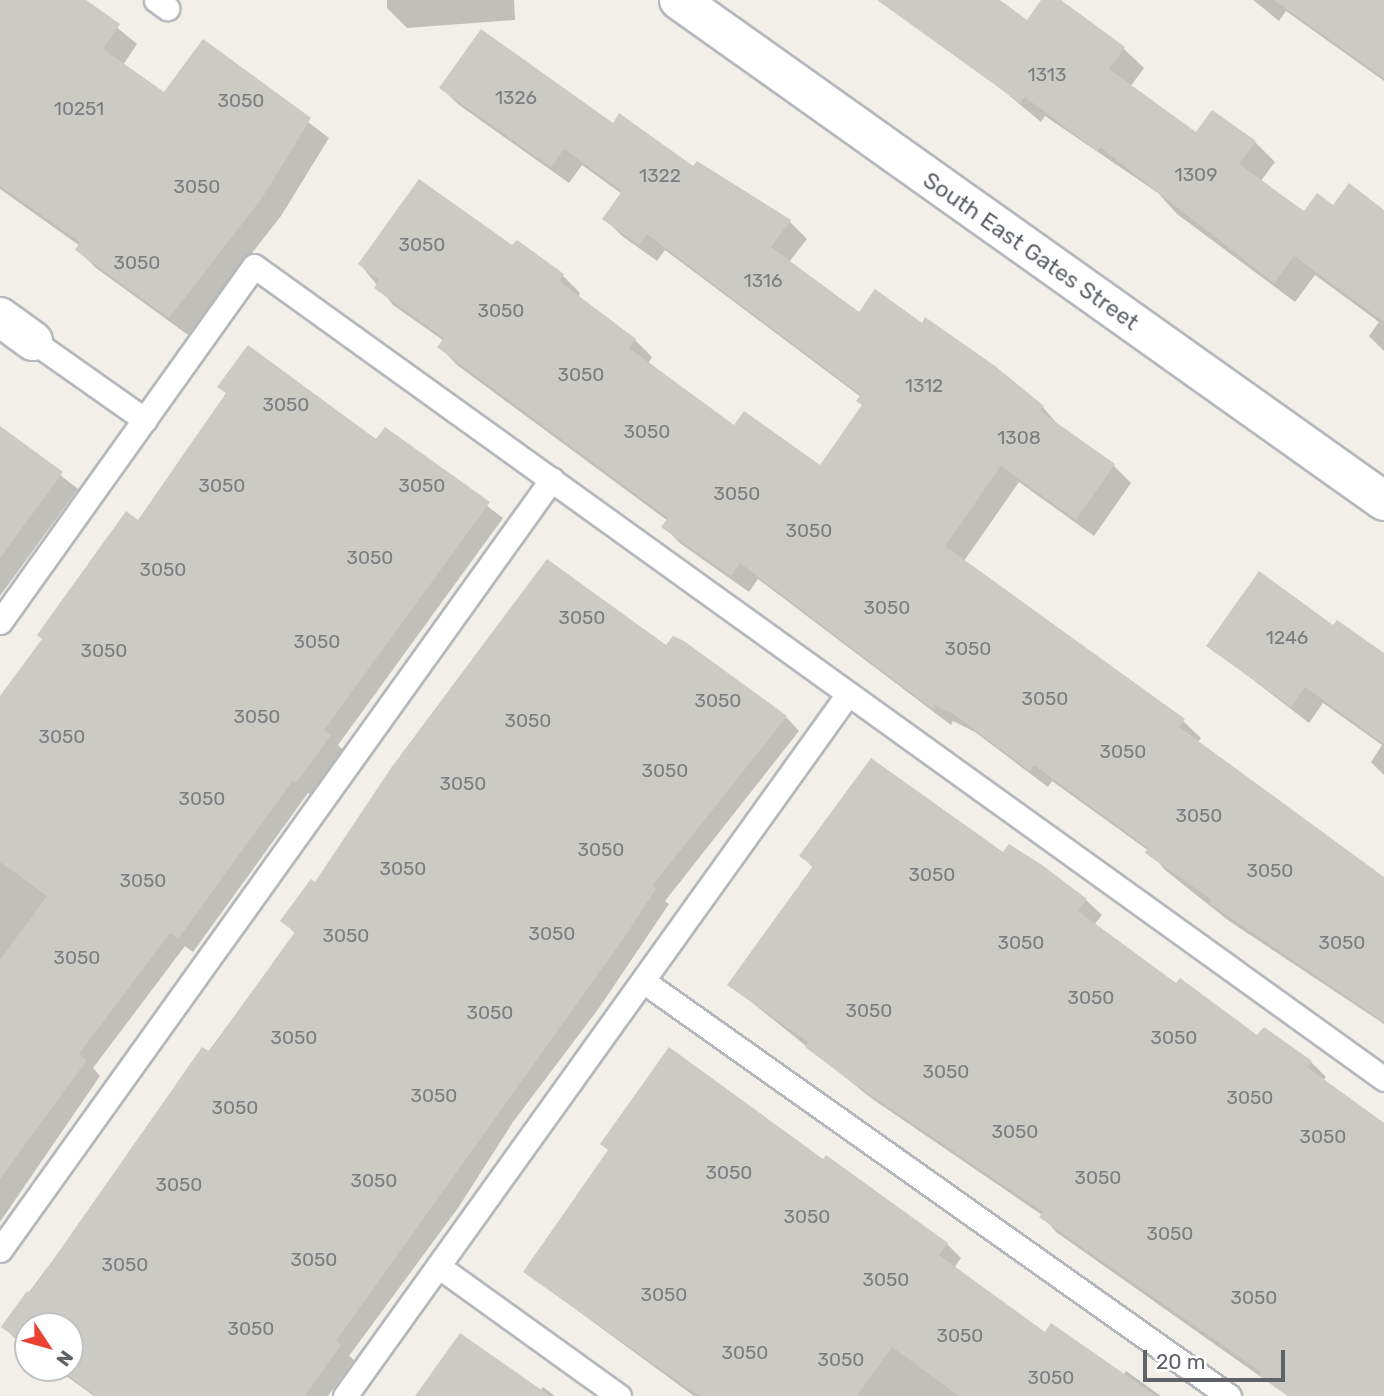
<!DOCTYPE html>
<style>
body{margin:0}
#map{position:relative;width:1384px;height:1396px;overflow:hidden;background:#f1efe8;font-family:Rubik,sans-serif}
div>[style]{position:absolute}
.shadow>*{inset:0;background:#0003}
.building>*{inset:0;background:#cccac5}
.roads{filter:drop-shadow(2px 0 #b5b8bc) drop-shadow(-2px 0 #b5b8bc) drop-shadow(0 2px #b5b8bc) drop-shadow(0 -2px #b5b8bc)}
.service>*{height:23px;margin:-11.5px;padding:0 11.5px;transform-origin:11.5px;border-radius:11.5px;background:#fff}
.minor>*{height:38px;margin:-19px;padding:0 19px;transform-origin:19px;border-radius:19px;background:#fff}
span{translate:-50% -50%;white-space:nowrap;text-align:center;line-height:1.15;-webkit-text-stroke:5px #fff;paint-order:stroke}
.number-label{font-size:19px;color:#7a7d7f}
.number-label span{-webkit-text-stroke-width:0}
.street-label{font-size:23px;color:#5f6368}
.north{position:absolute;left:14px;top:1312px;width:70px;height:70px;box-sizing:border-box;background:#fff;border:2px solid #bfc1c3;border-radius:50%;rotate:126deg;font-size:19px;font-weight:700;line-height:28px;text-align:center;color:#5f6368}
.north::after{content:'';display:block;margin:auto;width:24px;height:32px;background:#ea4335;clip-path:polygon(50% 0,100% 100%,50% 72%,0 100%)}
.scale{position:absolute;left:1143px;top:1350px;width:142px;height:32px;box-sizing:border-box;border:4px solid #5f6368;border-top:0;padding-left:9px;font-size:21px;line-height:24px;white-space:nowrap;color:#5f6368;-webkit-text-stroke:5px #fff;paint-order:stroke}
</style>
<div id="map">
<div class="shadow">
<div style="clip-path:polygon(0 0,83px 0,137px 44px,123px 65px,165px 94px,203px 42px,329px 138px,281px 216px,188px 335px,96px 268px,77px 249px,80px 246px,0 189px)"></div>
<div style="clip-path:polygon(387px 0,514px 0,515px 20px,407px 28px,387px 8px)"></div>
<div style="clip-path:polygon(1044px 0,1058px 0,1124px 49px,1144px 68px,1130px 87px,1197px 135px,1255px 142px,1275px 162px,1260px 182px,1304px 214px,1333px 207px,1384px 213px,1384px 351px,1369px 336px,1379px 322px,1315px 275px,1295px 302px,1177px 214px,1158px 193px,1045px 116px,1041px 122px,987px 77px)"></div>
<div style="clip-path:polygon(1253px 0,1384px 0,1384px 81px,1286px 11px,1279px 21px)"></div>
<div style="clip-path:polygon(441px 88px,613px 125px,694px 169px,698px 163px,790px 222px,807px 239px,789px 262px,860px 314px,1043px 407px,1059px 426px,1114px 466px,1131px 483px,1094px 536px,1019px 482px,964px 561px,1183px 721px,1201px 738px,1198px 742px,1384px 879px,1384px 1024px,1229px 921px,1165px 870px,1149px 851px,1052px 781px,1048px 787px,975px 732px,953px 721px,951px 725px,758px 579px,749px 592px,681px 544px,664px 527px,668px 521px,457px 365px,440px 347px,444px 341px,393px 305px,360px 264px,513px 248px,517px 242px,563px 276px,580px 293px,578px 297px,635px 340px,652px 357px,648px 364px,734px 428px,820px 467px,864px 406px,861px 397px,665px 250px,657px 261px,622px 236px,605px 219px,622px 194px,582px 165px,569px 183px,459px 105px)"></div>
<div style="clip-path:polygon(219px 387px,377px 441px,386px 430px,503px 518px,338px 745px,344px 751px,311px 796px,308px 793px,193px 952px,185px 946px,93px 1068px,100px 1076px,0 1222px,0 699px,139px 523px,227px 394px)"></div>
<div style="clip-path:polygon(0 428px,78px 489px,0 596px)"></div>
<div style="clip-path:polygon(1334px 628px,1384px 655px,1384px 775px,1371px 762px,1382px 745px,1323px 703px,1309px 723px,1208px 645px)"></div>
<div style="clip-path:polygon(666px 648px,786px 717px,799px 731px,665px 901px,669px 904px,599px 1008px,513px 1122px,458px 1208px,349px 1356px,354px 1360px,328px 1396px,94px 1396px,55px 1368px,70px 1368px,70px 1326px,28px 1326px,28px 1348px,17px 1340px,3px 1327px,296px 934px,282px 921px,316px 884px)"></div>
<div style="clip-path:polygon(1004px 855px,1086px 900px,1102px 915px,1094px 925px,1176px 986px,1258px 1038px,1311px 1062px,1326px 1077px,1323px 1081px,1384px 1123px,1384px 1396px,1288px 1396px,1056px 1232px,1042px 1215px,871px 1098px,730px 985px,813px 868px,802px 856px)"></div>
<div style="clip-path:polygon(602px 1144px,823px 1162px,947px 1244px,961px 1258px,954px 1268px,1045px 1334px,1123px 1375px,1126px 1371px,1161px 1396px,694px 1396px,525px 1272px,609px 1151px)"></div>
<div style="clip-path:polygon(543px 1387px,555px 1396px,417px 1396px,540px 1391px)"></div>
</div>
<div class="building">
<div style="clip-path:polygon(0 0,86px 0,120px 24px,103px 49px,164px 92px,203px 39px,311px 118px,262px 198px,169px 318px,75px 250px,80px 242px,0 186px)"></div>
<div style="clip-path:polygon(877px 0,1000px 0,1027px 20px,1041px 0,1061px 0,1125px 47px,1109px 69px,1196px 132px,1212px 110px,1256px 141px,1239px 164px,1304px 211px,1317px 193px,1333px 205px,1349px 183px,1384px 210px,1384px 322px,1294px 256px,1274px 283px,1100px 147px,1097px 151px,1025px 97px,1020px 103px)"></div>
<div style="clip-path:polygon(1274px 0,1384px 0,1384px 78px)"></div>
<div style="clip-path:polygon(481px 29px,613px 123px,619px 113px,693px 166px,697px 161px,791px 220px,771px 247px,859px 312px,875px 289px,922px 323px,925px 317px,995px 366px,1044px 406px,1040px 411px,1115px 464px,1076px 520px,1001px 466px,945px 546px,1185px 719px,1179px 727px,1384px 877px,1384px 1022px,1209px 903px,1212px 900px,1145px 853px,1148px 848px,1034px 765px,1030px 771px,955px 715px,935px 705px,933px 709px,740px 563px,731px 576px,661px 527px,668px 518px,437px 347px,444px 338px,374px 288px,379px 280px,358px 264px,419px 179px,512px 245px,517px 240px,564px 274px,559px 281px,636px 339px,629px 348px,734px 425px,744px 411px,820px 465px,862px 405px,856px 401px,861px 395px,647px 234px,639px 245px,602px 219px,622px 191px,564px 149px,551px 167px,439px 88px)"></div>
<div style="clip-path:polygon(248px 345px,376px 439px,385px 427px,490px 502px,324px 730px,331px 735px,296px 783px,293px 780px,178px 939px,170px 933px,79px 1054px,87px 1060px,0 1179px,0 960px,47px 896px,0 862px,0 696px,42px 639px,37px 635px,126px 511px,138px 520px,226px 393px,217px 387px)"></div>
<div style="clip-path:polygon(0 426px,63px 472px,0 558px)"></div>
<div style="clip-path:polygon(547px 559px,666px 645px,673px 636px,684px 641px,787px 716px,652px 886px,656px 889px,619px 945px,336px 1341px,341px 1345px,305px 1396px,96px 1396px,58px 1368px,70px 1368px,70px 1326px,28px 1326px,28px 1346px,1px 1327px,27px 1291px,30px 1293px,202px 1047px,209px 1051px,295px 932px,280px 921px,311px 879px,315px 882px,391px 768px)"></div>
<div style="clip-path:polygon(1259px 571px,1333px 625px,1337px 620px,1384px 653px,1384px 744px,1305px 687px,1291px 707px,1206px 646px)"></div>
<div style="clip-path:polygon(871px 758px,1003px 852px,1009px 844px,1042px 865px,1087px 899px,1078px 911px,1176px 983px,1180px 978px,1257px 1035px,1264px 1027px,1312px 1061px,1307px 1067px,1384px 1123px,1384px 1396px,1288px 1396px,1258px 1375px,1261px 1372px,1039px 1217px,1043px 1212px,853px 1083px,805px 1047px,808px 1042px,727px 985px,813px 866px,799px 856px)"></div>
<div style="clip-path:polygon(669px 1047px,823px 1159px,826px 1155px,948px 1243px,939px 1255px,1045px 1332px,1051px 1323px,1156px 1396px,959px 1396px,892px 1347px,857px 1396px,699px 1396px,523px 1272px,608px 1150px,600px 1144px)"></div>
<div style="clip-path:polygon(460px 1333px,550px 1396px,415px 1396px)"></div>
</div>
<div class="roads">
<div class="service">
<div style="left:156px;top:0;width:14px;rotate:36deg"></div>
<div style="left:33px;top:341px;width:137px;rotate:35.2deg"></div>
<div style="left:0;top:622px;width:437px;rotate:-54.5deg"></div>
<div style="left:254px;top:266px;width:1392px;rotate:35.73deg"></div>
<div style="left:643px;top:981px;width:718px;rotate:35.31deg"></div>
<div style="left:0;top:1250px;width:948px;rotate:-54.4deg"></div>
<div style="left:438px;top:1266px;width:223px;rotate:35.7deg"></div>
<div style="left:345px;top:1396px;width:864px;rotate:-54.38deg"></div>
</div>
<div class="minor">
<div style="left:679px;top:0;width:865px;rotate:35.4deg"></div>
<div style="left:0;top:317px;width:41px;rotate:36deg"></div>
</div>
</div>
<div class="number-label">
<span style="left:1047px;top:75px">1313</span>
<span style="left:516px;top:98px">1326</span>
<span style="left:241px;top:101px">3050</span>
<span style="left:79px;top:109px">10251</span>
<span style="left:1196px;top:175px">1309</span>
<span style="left:660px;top:176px">1322</span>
<span style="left:197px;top:187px">3050</span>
<span style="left:422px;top:245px">3050</span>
<span style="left:137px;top:263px">3050</span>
<span style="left:763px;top:281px">1316</span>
<span style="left:501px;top:311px">3050</span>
<span style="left:581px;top:375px">3050</span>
<span style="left:924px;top:386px">1312</span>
<span style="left:286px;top:405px">3050</span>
<span style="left:647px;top:432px">3050</span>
<span style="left:1019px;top:438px">1308</span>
<span style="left:222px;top:486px">3050</span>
<span style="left:422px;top:486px">3050</span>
<span style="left:737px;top:494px">3050</span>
<span style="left:809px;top:531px">3050</span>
<span style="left:370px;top:558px">3050</span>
<span style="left:163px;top:570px">3050</span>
<span style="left:887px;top:608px">3050</span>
<span style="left:582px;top:618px">3050</span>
<span style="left:1287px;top:638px">1246</span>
<span style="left:317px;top:642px">3050</span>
<span style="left:968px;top:649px">3050</span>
<span style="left:104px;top:651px">3050</span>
<span style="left:1045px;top:699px">3050</span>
<span style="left:718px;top:701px">3050</span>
<span style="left:257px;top:717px">3050</span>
<span style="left:528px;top:721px">3050</span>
<span style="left:62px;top:737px">3050</span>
<span style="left:1123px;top:752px">3050</span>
<span style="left:665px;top:771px">3050</span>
<span style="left:463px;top:784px">3050</span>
<span style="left:202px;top:799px">3050</span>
<span style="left:1199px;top:816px">3050</span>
<span style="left:601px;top:850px">3050</span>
<span style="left:403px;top:869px">3050</span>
<span style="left:1270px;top:871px">3050</span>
<span style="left:932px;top:875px">3050</span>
<span style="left:143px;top:881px">3050</span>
<span style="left:552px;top:934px">3050</span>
<span style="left:346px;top:936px">3050</span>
<span style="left:1021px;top:943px">3050</span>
<span style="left:1342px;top:943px">3050</span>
<span style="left:77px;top:958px">3050</span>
<span style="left:1091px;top:998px">3050</span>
<span style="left:869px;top:1011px">3050</span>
<span style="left:490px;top:1013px">3050</span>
<span style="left:294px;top:1038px">3050</span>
<span style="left:1174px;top:1038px">3050</span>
<span style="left:946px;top:1072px">3050</span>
<span style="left:434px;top:1096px">3050</span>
<span style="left:1250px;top:1098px">3050</span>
<span style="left:235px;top:1108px">3050</span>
<span style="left:1015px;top:1132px">3050</span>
<span style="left:1323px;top:1137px">3050</span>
<span style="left:729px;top:1173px">3050</span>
<span style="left:1098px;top:1178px">3050</span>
<span style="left:374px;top:1181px">3050</span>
<span style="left:179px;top:1185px">3050</span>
<span style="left:807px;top:1217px">3050</span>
<span style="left:1170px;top:1234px">3050</span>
<span style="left:314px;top:1260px">3050</span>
<span style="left:125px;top:1265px">3050</span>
<span style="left:886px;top:1280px">3050</span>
<span style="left:664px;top:1295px">3050</span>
<span style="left:1254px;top:1298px">3050</span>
<span style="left:251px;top:1329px">3050</span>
<span style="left:960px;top:1336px">3050</span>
<span style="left:745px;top:1353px">3050</span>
<span style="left:841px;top:1360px">3050</span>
<span style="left:1051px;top:1378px">3050</span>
</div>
<div class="street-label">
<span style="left:1031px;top:251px;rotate:35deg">South East Gates Street</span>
</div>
<div class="north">N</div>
<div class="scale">20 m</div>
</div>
